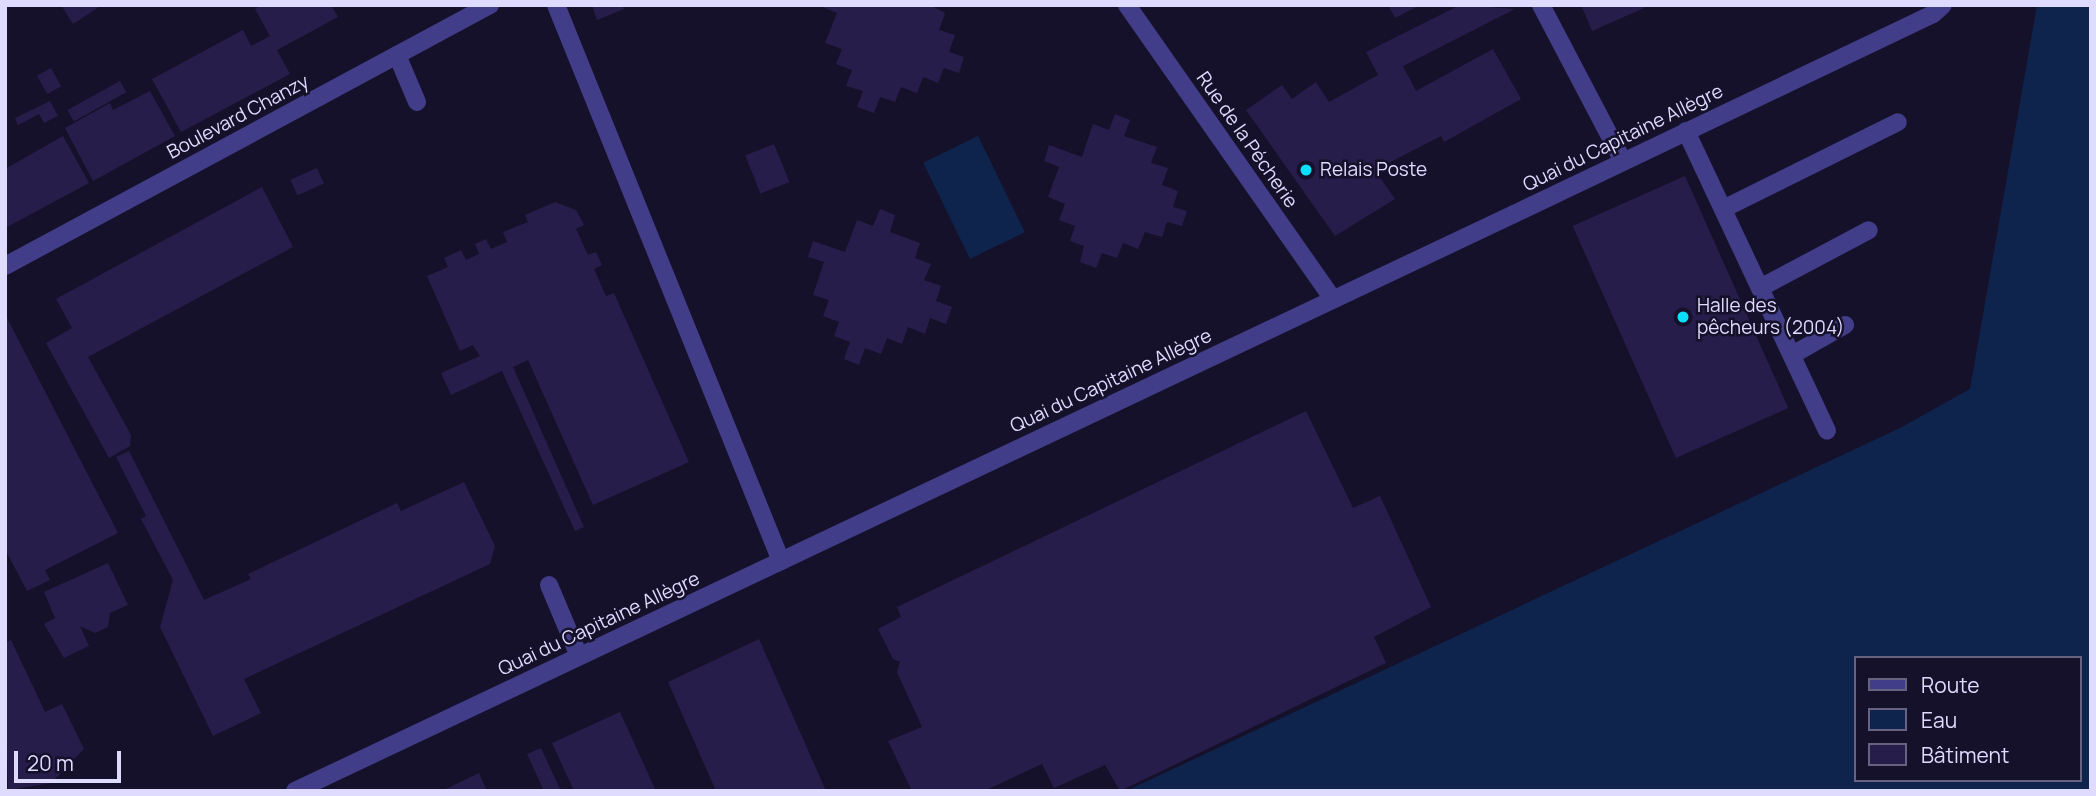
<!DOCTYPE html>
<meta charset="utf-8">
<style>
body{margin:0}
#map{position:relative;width:2096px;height:796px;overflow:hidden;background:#16112a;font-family:Manrope,sans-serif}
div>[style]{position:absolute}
.water>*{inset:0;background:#0e244d;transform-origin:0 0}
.building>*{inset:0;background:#271d4b;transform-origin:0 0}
.service>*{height:18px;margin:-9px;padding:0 9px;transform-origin:9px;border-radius:9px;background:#413d88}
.pedestrian>*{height:18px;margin:-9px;padding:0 9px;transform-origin:9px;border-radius:9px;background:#413d88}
.minor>*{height:18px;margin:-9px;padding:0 9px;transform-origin:9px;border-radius:9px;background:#413d88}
.dots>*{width:19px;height:19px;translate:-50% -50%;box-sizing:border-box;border:4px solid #16112a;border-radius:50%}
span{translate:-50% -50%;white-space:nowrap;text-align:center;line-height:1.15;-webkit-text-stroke:5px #16112a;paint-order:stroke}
.street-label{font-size:19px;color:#dfdbff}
.poi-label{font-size:19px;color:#dfdbff}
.left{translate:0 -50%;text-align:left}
.frame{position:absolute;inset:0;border:7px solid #dfdbff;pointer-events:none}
.legend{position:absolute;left:1854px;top:656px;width:228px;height:126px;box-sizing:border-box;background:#16112a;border:2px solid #66627f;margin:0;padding:9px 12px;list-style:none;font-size:21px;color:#dfdbff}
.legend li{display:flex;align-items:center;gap:14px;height:35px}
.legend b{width:35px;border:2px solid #66627f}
.scale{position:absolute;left:14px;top:751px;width:107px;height:32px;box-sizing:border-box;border:4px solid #dfdbff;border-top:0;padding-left:9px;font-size:21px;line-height:24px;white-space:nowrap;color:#dfdbff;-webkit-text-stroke:5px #16112a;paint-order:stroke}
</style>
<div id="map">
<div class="water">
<div style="clip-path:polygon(evenodd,2037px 5px,2091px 5px,2091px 791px,1126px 791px,1900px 428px,1970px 389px,2037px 5px,1856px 658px,2080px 658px,2080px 780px,1856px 780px,1856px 658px)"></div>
<div style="left:978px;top:136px;width:107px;height:61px;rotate:64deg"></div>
</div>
<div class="building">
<div style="clip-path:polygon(61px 5px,102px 5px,73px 24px)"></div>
<div style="clip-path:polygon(262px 5px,331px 5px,338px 17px,277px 50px,290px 74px,181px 132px,152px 79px,243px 30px,251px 46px,270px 36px,255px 9px)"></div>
<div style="clip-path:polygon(592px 5px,622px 5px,624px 9px,597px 20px)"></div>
<div style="clip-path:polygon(818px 5px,930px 5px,945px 13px,939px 30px,955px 35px,949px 52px,964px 57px,959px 73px,944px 68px,938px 83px,923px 77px,917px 93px,901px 87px,895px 102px,880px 97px,874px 113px,857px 107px,863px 91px,846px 86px,852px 70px,836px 64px,842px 49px,825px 43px,837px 13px)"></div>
<div style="clip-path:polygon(1388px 5px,1420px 5px,1395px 18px)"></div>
<div style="clip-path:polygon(1460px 5px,1515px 9px,1403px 66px,1416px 91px,1493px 49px,1521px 99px,1444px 142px,1441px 136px,1375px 170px,1395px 199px,1335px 236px,1246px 110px,1282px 85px,1292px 99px,1316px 82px,1329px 102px,1378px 75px,1366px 52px)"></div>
<div style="clip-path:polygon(1581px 5px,1643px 5px,1644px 8px,1592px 31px)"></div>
<div style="left:51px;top:68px;width:21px;height:16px;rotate:61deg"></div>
<div style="left:120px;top:81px;width:13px;height:60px;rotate:61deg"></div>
<div style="clip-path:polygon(150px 91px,175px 136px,93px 181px,65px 128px,110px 103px,113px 110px)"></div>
<div style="clip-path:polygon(50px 101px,58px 116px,44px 123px,39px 114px,18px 125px,15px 118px)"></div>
<div style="clip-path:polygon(1115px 114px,1130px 120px,1124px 136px,1157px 147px,1151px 163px,1168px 168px,1162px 185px,1178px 191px,1173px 207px,1187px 211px,1182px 226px,1167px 222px,1162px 237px,1145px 232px,1138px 249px,1123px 243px,1117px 258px,1102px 253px,1096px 268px,1080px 262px,1084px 246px,1070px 241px,1075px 226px,1059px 220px,1065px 204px,1048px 197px,1059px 167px,1044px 161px,1049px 145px,1082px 157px,1093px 124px,1109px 130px)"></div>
<div style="clip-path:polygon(63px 136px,89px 183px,7px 227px,5px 169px)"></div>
<div style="left:774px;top:144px;width:41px;height:31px;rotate:68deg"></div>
<div style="left:317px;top:168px;width:17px;height:29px;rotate:66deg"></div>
<div style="left:1685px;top:176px;width:254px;height:123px;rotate:66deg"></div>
<div style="clip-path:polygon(262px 187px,293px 247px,88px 357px,131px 435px,130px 446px,109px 458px,46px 343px,72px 328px,56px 299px)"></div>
<div style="clip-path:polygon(555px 202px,576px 210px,584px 225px,576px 229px,588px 255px,596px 252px,602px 265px,594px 269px,606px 296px,614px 293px,689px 462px,593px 505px,528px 360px,513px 367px,584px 527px,575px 531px,502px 371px,451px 395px,441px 373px,480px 356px,473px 345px,460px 351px,427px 276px,448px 267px,444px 258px,461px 250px,466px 260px,479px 254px,475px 244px,486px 239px,491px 249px,507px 242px,503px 232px,528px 222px,525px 215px)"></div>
<div style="clip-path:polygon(880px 209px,895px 215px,890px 232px,920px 243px,915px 258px,931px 264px,924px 280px,941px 286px,936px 301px,952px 307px,946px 324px,930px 318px,925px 334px,908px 327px,902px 344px,887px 338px,881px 354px,865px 348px,859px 365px,844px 359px,850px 342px,834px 336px,839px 322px,823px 316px,829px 300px,813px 295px,824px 262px,808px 257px,813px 241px,845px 252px,857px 220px,873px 226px)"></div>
<div style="clip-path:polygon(5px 314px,118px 533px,45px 570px,50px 580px,27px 591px,5px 549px)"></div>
<div style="clip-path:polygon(1306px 411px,1353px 508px,1380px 496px,1431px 607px,1374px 637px,1386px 663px,1120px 791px,1105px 765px,1054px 788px,1042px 764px,984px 791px,912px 791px,888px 741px,922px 727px,897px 672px,900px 662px,893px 659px,878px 629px,901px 617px,897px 607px)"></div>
<div style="clip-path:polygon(129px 451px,204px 600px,251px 579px,248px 574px,397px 503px,401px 511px,464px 482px,495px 546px,490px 564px,244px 679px,261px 713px,213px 736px,160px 627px,173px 580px,141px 519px,146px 516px,116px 457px)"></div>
<div style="clip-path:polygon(108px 563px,128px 605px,110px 613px,108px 627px,95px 633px,80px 626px,89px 646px,64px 658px,44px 624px,55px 618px,44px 592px)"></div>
<div style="clip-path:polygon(759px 639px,826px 791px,716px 791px,668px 682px)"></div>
<div style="clip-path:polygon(11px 640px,45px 712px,62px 704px,84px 749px,51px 783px,8px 790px,5px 642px)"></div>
<div style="clip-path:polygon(620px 712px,656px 791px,574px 791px,552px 743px)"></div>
<div style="clip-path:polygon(541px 748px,561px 791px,544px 791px,527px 754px)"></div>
<div style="clip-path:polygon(479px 773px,487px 791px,442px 791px,448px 788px)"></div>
</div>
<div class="service">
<div style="left:556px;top:5px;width:600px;rotate:67.97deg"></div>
<div style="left:397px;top:55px;width:51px;rotate:66.9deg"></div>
<div style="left:1686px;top:131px;width:331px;rotate:64.8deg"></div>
<div style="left:1723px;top:209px;width:195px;rotate:-26.4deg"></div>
<div style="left:1760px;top:288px;width:123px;rotate:-28deg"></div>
<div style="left:1792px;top:355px;width:61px;rotate:-29.5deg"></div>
<div style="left:549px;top:585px;width:77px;rotate:67.1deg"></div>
</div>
<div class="pedestrian">
<div style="left:1541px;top:5px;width:176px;rotate:62.3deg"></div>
</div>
<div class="minor">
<div style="left:1127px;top:5px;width:359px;rotate:55deg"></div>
<div style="left:5px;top:266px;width:551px;rotate:-28.29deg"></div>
<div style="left:295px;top:791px;width:1349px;rotate:-25.33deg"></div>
<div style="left:1514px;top:214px;width:464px;rotate:-25.5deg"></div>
<div style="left:1933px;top:14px;width:13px;rotate:-42deg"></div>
</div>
<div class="dots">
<div style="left:1306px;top:170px;background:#09dffc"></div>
<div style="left:1683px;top:317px;background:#09dffc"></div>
</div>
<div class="street-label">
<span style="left:238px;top:117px;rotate:-28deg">Boulevard Chanzy</span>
<span style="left:1623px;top:138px;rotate:-26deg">Quai du Capitaine Allègre</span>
<span style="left:1247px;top:140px;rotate:55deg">Rue de la Pécherie</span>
<span style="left:1111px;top:381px;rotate:-25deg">Quai du Capitaine Allègre</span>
<span style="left:599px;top:624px;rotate:-25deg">Quai du Capitaine Allègre</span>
</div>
<div class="poi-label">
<span class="left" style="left:1320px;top:170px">Relais Poste</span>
<span class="left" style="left:1697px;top:317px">Halle des<br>pêcheurs (2004)</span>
</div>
<div class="frame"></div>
<ul class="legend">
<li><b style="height:9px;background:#413d88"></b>Route</li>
<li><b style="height:19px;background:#0e244d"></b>Eau</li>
<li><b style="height:19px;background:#271d4b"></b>Bâtiment</li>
</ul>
<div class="scale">20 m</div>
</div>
